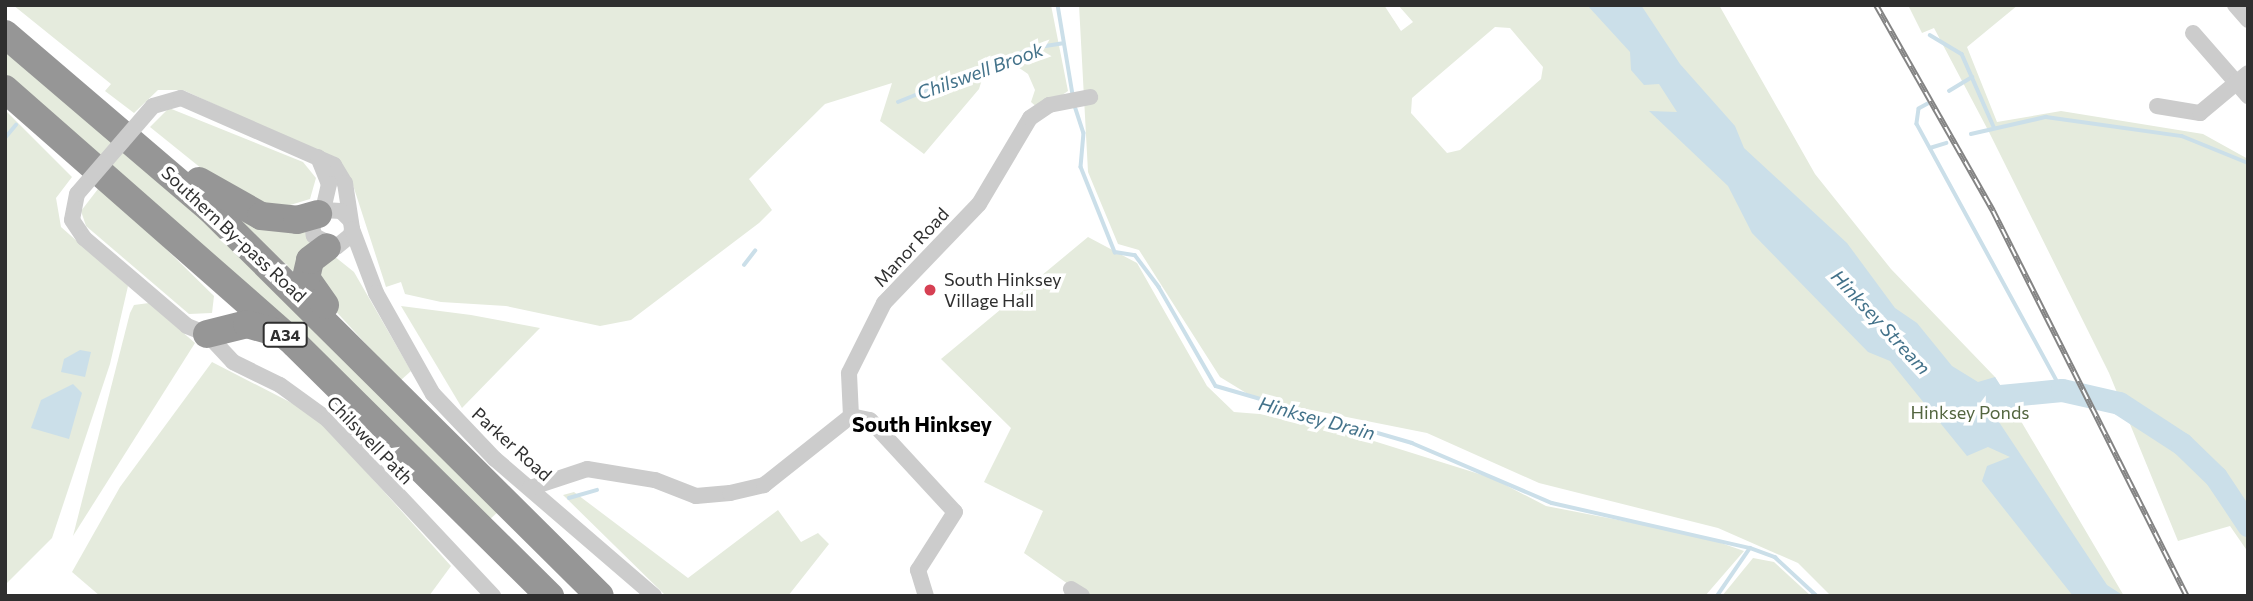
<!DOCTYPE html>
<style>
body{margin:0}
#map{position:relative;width:2253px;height:601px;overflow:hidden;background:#fff;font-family:Commissioner,sans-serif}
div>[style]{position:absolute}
.green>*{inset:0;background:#e5ebdd}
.water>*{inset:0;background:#cbdfe9}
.stream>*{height:3.5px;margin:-1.75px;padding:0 1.75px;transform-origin:1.75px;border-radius:1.75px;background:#cbdfe9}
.river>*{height:23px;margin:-11.5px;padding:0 11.5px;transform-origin:11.5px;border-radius:11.5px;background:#cbdfe9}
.street>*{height:16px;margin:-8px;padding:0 8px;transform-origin:8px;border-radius:8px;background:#ccc}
.highway>*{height:28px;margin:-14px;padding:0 14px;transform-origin:14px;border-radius:14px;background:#969696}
.rail>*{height:6px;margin-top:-3px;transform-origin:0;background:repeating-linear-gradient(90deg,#fff 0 10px,#848484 0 20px);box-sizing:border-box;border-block:2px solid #848484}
.street-bridge>*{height:16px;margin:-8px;padding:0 8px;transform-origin:8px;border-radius:8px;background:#ccc}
.dots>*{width:19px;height:19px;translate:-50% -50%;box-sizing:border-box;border:4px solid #fff;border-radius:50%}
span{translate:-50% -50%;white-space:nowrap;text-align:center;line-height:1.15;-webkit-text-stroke:7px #fff;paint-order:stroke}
.shield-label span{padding:2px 5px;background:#fff;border:2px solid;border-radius:5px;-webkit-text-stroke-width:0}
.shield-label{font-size:16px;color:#2f2f2f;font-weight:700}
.street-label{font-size:18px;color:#2f2f2f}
.poi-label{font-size:18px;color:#2f2f2f}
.left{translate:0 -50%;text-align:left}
.park-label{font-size:18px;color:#546640}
.water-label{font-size:19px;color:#43728a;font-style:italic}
.quarter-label{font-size:21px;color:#000;font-weight:700}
.frame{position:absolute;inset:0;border:7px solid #2f2f2f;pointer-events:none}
</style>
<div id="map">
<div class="green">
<div style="clip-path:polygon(13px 5px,1051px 5px,1068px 91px,1040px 110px,1031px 102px,1035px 90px,1028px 74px,1015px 65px,995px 67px,984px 73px,979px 89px,924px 154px,880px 121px,892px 83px,825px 104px,749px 179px,772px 210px,759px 223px,631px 320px,600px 326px,506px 306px,441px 302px,405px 294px,401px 282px,386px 287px,351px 179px,337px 160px,183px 90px,158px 90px,134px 113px,105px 91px,111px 84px)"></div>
<div style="clip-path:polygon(evenodd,1079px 5px,1384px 5px,1401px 31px,1413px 22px,1398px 5px,1719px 5px,1815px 174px,1891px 269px,1995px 377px,2124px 596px,1831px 596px,1798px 563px,1718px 528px,1539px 483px,1427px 433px,1256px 399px,1220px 377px,1139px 250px,1118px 244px,1088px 172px,1079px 5px,1495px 27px,1510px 28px,1543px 67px,1541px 79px,1460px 150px,1447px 153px,1411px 113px,1412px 98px,1495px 27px)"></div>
<div style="clip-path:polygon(1908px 5px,2018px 5px,1967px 47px,1997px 122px,2061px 111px,2203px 134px,2248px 159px,2248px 552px,2230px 526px,2178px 541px,2109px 373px,1989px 132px,1934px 28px,1922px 33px)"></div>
<div style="clip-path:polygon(5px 46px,204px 216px,500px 510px,488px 521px,5px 79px)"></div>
<div style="clip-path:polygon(169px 108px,303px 162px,316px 178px,310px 199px,277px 209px,222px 185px,150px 127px)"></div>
<div style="clip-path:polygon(5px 110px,72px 177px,56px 198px,61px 227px,128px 286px,110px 364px,52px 538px,5px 585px)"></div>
<div style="clip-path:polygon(101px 185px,214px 296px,212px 313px,189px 314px,86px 226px,81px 211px)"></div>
<div style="clip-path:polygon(219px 202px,306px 224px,312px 244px,295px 273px)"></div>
<div style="clip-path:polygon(1088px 237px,1137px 263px,1207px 386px,1234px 412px,1297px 417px,1492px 478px,1546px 506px,1701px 536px,1744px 551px,1705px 596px,1085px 596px,1024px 553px,1043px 511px,984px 482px,1011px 428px,941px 359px)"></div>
<div style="clip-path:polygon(334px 256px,354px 272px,411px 371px,400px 381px,319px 293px,313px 269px)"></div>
<div style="clip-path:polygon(149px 303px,195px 343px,73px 536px,130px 313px,134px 305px)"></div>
<div style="clip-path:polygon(401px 306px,471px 315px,540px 328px,462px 408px)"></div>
<div style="clip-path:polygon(212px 362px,315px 415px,451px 566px,429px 596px,100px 596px,72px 572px,120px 487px)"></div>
<div style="clip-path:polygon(574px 492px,688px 578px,778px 510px,801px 542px,818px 533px,829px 544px,788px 596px,666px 596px,563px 495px)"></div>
<div style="clip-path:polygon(1753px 558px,1774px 562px,1811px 596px,1722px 596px)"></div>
</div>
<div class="water">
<div style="clip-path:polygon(1587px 5px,1641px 5px,1680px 64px,1735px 126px,1744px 148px,1847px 243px,1895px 308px,1917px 323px,1952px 366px,1978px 382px,1995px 377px,2019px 414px,1999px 422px,2107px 585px,2124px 596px,2073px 596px,1982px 481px,1987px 466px,2010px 457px,1988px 447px,1967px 456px,1890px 361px,1868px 352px,1752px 233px,1728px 186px,1649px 111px,1677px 112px,1659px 84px,1644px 85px,1631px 70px,1630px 52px)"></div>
<div style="clip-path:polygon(80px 350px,91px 352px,85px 377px,61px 372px,64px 359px)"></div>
<div style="clip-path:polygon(73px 384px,82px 393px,69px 439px,31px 428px,41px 400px)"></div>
</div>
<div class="stream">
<div style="left:1058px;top:5px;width:91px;rotate:80.5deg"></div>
<div style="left:1930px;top:35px;width:37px;rotate:31deg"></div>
<div style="left:1962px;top:54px;width:80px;rotate:66.3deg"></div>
<div style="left:1949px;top:91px;width:27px;rotate:-31deg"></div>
<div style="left:898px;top:102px;width:145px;rotate:-21.8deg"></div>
<div style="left:1033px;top:48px;width:30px;rotate:-9deg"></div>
<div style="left:1928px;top:104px;width:10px;rotate:151deg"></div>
<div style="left:1919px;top:109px;width:15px;rotate:98deg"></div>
<div style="left:1917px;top:124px;width:303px;rotate:61.4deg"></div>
<div style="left:1075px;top:106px;width:28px;rotate:72deg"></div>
<div style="left:1084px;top:133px;width:34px;rotate:95deg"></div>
<div style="left:1081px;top:167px;width:92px;rotate:68.2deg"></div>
<div style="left:1115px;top:252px;width:20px;rotate:9deg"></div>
<div style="left:1135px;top:255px;width:40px;rotate:53deg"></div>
<div style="left:1159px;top:287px;width:114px;rotate:60.1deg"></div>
<div style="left:1216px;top:386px;width:204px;rotate:16.2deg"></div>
<div style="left:1412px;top:443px;width:152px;rotate:23.2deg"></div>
<div style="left:1552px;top:503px;width:203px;rotate:12.8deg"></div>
<div style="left:1750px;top:548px;width:27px;rotate:20deg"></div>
<div style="left:1775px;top:557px;width:57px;rotate:42.9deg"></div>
<div style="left:1971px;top:134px;width:77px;rotate:-12.8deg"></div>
<div style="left:2046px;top:117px;width:137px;rotate:8deg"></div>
<div style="left:2182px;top:136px;width:71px;rotate:22.2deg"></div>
<div style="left:5px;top:138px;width:17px;rotate:-50deg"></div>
<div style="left:1930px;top:148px;width:17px;rotate:-17deg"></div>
<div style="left:744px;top:265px;width:18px;rotate:-52deg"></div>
<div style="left:569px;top:498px;width:29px;rotate:-16deg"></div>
<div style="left:1717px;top:596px;width:58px;rotate:-55.5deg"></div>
</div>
<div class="river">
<div style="left:1979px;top:398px;width:83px;rotate:-5.5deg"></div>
<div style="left:2062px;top:390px;width:58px;rotate:12.8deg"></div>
<div style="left:2119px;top:403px;width:75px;rotate:33.1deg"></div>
<div style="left:2182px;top:444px;width:47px;rotate:44.1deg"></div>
<div style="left:2216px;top:477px;width:58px;rotate:56.3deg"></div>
</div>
<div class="street">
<div style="left:2235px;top:5px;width:20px;rotate:49deg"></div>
<div style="left:2193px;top:33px;width:84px;rotate:48.9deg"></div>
<div style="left:153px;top:106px;width:29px;rotate:-16deg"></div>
<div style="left:181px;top:98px;width:167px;rotate:23.6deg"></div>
<div style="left:334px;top:165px;width:21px;rotate:59deg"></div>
<div style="left:345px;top:183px;width:47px;rotate:81.3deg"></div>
<div style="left:352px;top:229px;width:6px;rotate:99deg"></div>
<div style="left:351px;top:235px;width:19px;rotate:141deg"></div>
<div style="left:336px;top:247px;width:25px;rotate:-153deg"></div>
<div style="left:314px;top:236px;width:11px;rotate:-100deg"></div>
<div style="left:312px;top:225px;width:19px;rotate:-54deg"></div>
<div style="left:323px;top:210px;width:18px;rotate:3deg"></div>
<div style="left:341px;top:211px;width:13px;rotate:45deg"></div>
<div style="left:2157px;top:106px;width:44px;rotate:9.2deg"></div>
<div style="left:2200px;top:113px;width:62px;rotate:-39.8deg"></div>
<div style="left:318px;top:157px;width:29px;rotate:68deg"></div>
<div style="left:329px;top:184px;width:27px;rotate:103deg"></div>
<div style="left:77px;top:194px;width:26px;rotate:101deg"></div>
<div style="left:72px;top:220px;width:22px;rotate:56deg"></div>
<div style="left:84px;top:238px;width:135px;rotate:40.5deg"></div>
<div style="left:187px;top:326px;width:22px;rotate:22deg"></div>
<div style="left:207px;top:334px;width:38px;rotate:47deg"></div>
<div style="left:233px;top:362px;width:52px;rotate:26.1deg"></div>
<div style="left:280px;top:385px;width:58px;rotate:35.9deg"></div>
<div style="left:327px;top:419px;width:243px;rotate:46.8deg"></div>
<div style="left:352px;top:229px;width:68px;rotate:69.4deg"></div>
<div style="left:376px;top:293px;width:116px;rotate:60.6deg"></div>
<div style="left:433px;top:394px;width:90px;rotate:46.4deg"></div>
<div style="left:495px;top:459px;width:210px;rotate:40.7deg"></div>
<div style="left:851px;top:416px;width:43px;rotate:-92.7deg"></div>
<div style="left:849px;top:373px;width:78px;rotate:-63.4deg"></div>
<div style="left:884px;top:303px;width:137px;rotate:-46.2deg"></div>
<div style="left:979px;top:204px;width:100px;rotate:-59.3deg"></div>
<div style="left:1030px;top:118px;width:23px;rotate:-34deg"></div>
<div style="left:1049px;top:105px;width:42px;rotate:-11deg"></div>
<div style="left:851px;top:416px;width:19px;rotate:12deg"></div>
<div style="left:870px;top:420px;width:125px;rotate:47.3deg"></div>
<div style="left:955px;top:512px;width:69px;rotate:122.5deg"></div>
<div style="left:918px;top:570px;width:27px;rotate:73deg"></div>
<div style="left:530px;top:488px;width:60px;rotate:-18.4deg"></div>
<div style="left:587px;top:469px;width:69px;rotate:9.2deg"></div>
<div style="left:655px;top:480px;width:44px;rotate:21.3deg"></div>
<div style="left:696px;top:496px;width:34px;rotate:-5deg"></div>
<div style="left:730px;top:493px;width:35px;rotate:-13deg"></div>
<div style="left:764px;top:485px;width:111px;rotate:-38.4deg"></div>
<div style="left:1071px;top:589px;width:13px;rotate:32deg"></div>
</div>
<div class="highway">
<div style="left:5px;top:34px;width:270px;rotate:40.5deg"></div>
<div style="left:210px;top:209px;width:549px;rotate:44.78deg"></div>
<div style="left:5px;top:89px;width:386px;rotate:41.3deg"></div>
<div style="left:295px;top:344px;width:359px;rotate:44.7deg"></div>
<div style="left:199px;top:181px;width:71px;rotate:29.4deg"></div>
<div style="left:261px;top:216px;width:36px;rotate:6deg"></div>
<div style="left:297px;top:220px;width:22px;rotate:-16deg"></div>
<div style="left:325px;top:305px;width:33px;rotate:-125deg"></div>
<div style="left:306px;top:278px;width:18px;rotate:-77deg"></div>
<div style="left:310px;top:260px;width:21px;rotate:-37deg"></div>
<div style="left:207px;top:334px;width:41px;rotate:-14deg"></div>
<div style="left:247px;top:324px;width:35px;rotate:16deg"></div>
</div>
<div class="rail">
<div style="left:1876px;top:5px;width:237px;rotate:60.4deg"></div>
<div style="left:1993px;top:211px;width:431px;rotate:63.3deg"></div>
</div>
<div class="street-bridge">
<div style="left:77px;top:194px;width:116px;rotate:-49.2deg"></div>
</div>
<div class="dots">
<div style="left:930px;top:290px;background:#d64053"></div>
</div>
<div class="shield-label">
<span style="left:285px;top:335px">A34</span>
</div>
<div class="street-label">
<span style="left:234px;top:234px;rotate:43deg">Southern By-pass Road</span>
<span style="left:911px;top:247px;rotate:-47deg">Manor Road</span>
<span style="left:370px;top:440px;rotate:46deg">Chilswell Path</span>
<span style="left:512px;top:444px;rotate:42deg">Parker Road</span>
</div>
<div class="poi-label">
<span class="left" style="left:944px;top:290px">South Hinksey<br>Village Hall</span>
</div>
<div class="park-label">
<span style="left:1970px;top:412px">Hinksey Ponds</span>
</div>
<div class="water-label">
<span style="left:980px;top:71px;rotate:-20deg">Chilswell Brook</span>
<span style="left:1881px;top:322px;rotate:47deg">Hinksey Stream</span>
<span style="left:1317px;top:418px;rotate:15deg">Hinksey Drain</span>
</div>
<div class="quarter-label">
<span style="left:922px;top:424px">South Hinksey</span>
</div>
<div class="frame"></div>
</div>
